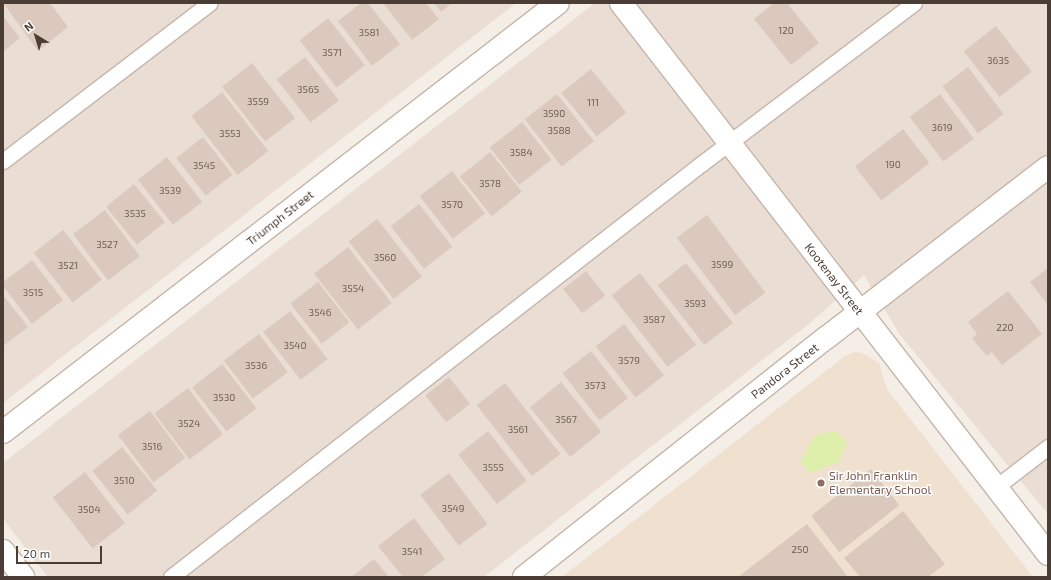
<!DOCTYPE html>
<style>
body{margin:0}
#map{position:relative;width:1051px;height:580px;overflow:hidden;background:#f5eee6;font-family:"Exo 2",sans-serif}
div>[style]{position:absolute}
.residential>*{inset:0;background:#eaded4}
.education>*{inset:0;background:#f0e0cf}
.green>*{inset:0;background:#deeeab}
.building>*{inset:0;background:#dbc9bd;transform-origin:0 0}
.roads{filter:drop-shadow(1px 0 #c5b6ab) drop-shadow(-1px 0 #c5b6ab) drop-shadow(0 1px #c5b6ab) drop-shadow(0 -1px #c5b6ab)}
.service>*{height:15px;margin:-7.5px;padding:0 7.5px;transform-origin:7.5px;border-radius:7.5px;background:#fff}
.minor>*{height:22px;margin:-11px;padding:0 11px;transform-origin:11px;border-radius:11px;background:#fff}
.dots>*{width:11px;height:11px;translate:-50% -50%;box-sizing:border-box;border:2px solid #fff;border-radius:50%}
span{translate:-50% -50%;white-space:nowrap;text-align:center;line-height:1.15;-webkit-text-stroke:3px #fff;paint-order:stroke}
.number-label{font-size:10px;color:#6e6057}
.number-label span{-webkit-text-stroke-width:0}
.street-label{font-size:12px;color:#493d35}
.education-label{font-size:12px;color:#785e54}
.left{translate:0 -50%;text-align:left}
.frame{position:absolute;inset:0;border:4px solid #493d35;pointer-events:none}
.north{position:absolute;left:16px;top:16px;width:40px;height:40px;-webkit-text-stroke:3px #fff;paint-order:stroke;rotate:322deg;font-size:11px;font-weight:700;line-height:16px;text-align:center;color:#493d35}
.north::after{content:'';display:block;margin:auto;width:14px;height:18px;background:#493d35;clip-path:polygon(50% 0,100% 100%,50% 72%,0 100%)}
.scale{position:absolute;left:16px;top:546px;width:86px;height:18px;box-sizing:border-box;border:2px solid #493d35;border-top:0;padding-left:5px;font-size:12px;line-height:14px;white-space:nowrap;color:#493d35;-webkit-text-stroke:3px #fff;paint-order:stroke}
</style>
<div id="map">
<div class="residential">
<div style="clip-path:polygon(3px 3px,516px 3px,3px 403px)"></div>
<div style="clip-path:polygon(595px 3px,1048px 3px,1048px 514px,900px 335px,864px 275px,810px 323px,484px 577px,48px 577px,3px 519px,3px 463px)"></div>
</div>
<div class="education">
<div style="clip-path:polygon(855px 352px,862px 353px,879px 363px,887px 389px,1033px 577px,562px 577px,845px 356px)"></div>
</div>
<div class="green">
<div style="clip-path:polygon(837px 431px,847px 442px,839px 462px,810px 473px,801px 461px,815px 435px)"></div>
</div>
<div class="building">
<div style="clip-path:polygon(3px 3px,50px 3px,68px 27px,38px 51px)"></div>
<div style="clip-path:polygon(361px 3px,368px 3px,400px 44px,372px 66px,338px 21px)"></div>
<div style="clip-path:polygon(383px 3px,426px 3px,439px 19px,412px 40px)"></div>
<div style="clip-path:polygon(434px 3px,452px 3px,441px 12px)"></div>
<div style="clip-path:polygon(774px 3px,787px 3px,819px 43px,791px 65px,754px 19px)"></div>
<div style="clip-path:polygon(3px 16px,20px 38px,3px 52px)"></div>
<div style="left:328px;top:18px;width:60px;height:36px;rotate:52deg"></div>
<div style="left:996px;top:26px;width:58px;height:41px;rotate:52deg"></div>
<div style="left:305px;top:57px;width:55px;height:36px;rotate:52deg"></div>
<div style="left:252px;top:63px;width:70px;height:38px;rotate:52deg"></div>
<div style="left:968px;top:67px;width:59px;height:32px;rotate:53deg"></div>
<div style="left:591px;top:69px;width:56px;height:38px;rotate:51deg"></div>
<div style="left:222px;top:92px;width:75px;height:39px;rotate:52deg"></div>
<div style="left:557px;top:94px;width:60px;height:41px;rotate:52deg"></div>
<div style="left:940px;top:94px;width:56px;height:38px;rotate:53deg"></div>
<div style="left:522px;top:122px;width:48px;height:41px;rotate:52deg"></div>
<div style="left:903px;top:129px;width:43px;height:61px;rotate:52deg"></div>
<div style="left:203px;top:137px;width:48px;height:34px;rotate:52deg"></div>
<div style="left:490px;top:152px;width:51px;height:39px;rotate:51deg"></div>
<div style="left:167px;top:157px;width:57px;height:37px;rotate:52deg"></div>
<div style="left:452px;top:171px;width:54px;height:41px;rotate:52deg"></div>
<div style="left:134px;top:184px;width:49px;height:36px;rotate:51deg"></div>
<div style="left:419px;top:204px;width:54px;height:36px;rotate:52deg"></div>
<div style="left:105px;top:210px;width:58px;height:40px;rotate:53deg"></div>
<div style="left:707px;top:215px;width:97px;height:38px;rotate:53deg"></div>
<div style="left:377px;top:219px;width:73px;height:36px;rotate:52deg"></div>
<div style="left:63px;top:230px;width:63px;height:37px;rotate:52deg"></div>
<div style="left:348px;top:247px;width:71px;height:43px;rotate:52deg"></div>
<div style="clip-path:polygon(32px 260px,63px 300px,32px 324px,3px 286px,3px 282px)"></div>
<div style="left:686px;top:263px;width:76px;height:36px;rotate:52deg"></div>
<div style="clip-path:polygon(1048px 268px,1048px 305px,1030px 282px)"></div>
<div style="left:586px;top:271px;width:31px;height:29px;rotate:52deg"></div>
<div style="left:640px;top:273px;width:91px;height:36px;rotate:52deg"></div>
<div style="left:318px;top:282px;width:51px;height:35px;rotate:52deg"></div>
<div style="clip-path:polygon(1008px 291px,1042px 334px,1002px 365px,992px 352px,987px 356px,972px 338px,977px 334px,968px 322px)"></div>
<div style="clip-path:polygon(3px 295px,28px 327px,3px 346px)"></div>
<div style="left:290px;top:311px;width:61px;height:34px;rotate:52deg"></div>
<div style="left:624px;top:324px;width:65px;height:36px;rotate:52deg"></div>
<div style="left:259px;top:334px;width:48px;height:44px;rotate:53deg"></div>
<div style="left:591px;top:351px;width:60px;height:36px;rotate:52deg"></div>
<div style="left:222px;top:364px;width:56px;height:38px;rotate:52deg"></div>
<div style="left:449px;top:377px;width:34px;height:30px;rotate:52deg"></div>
<div style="left:561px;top:382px;width:64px;height:40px;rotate:51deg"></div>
<div style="left:505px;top:383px;width:90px;height:36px;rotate:52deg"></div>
<div style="left:188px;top:388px;width:58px;height:42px;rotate:53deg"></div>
<div style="left:150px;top:411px;width:59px;height:40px;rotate:53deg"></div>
<div style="left:488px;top:431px;width:63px;height:38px;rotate:52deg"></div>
<div style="left:122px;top:447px;width:56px;height:38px;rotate:51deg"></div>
<div style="left:871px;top:469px;width:46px;height:76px;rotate:52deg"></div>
<div style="left:85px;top:472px;width:65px;height:41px;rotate:52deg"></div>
<div style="left:449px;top:473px;width:64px;height:36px;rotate:53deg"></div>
<div style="clip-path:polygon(903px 511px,945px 564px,928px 577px,860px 577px,844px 558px)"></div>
<div style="clip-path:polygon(414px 518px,445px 559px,422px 577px,403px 577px,378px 546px)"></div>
<div style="clip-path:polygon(807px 524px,848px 577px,738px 577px)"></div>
<div style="clip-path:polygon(374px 559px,389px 577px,351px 577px)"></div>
</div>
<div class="roads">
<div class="service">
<div style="left:3px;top:161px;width:260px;rotate:-37.4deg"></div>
<div style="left:996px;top:487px;width:66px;rotate:-37.6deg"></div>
<div style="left:171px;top:577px;width:672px;rotate:-37.93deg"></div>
<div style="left:701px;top:164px;width:267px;rotate:-37.1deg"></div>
</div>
<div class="minor">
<div style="left:621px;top:3px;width:697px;rotate:52.23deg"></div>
<div style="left:3px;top:432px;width:701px;rotate:-37.7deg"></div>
<div style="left:3px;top:551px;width:33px;rotate:52deg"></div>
<div style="left:524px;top:577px;width:385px;rotate:-38.4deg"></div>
<div style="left:826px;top:338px;width:280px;rotate:-37.6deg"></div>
</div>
</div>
<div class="dots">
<div style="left:821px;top:483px;background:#8d6e63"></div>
</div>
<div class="number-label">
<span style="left:786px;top:31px">120</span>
<span style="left:369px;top:33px">3581</span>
<span style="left:332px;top:53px">3571</span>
<span style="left:998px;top:61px">3635</span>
<span style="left:308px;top:90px">3565</span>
<span style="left:258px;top:102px">3559</span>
<span style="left:593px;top:103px">111</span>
<span style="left:554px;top:114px">3590</span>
<span style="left:942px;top:128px">3619</span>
<span style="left:559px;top:131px">3588</span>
<span style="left:230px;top:134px">3553</span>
<span style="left:521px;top:153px">3584</span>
<span style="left:893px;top:165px">190</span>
<span style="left:204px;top:166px">3545</span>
<span style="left:490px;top:184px">3578</span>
<span style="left:170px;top:191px">3539</span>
<span style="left:452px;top:205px">3570</span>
<span style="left:135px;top:214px">3535</span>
<span style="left:107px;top:245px">3527</span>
<span style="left:385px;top:258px">3560</span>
<span style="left:722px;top:265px">3599</span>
<span style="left:68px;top:266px">3521</span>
<span style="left:353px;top:289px">3554</span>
<span style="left:33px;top:293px">3515</span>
<span style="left:695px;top:304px">3593</span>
<span style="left:320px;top:313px">3546</span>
<span style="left:654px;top:320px">3587</span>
<span style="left:1005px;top:328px">220</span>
<span style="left:295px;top:346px">3540</span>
<span style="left:629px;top:361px">3579</span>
<span style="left:256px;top:366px">3536</span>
<span style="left:595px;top:386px">3573</span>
<span style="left:224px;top:398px">3530</span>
<span style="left:566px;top:420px">3567</span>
<span style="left:189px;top:424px">3524</span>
<span style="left:518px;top:430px">3561</span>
<span style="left:152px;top:447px">3516</span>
<span style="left:493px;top:468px">3555</span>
<span style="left:124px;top:481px">3510</span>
<span style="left:453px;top:509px">3549</span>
<span style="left:89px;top:510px">3504</span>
<span style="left:800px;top:550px">250</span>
<span style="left:412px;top:552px">3541</span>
</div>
<div class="street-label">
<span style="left:280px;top:218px;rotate:-38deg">Triumph Street</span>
<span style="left:834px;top:279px;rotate:52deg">Kootenay Street</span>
<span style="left:785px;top:371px;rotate:-38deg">Pandora Street</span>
</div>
<div class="education-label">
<span class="left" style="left:829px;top:483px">Sir John Franklin<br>Elementary School</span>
</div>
<div class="frame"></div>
<div class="north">N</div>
<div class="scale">20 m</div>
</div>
